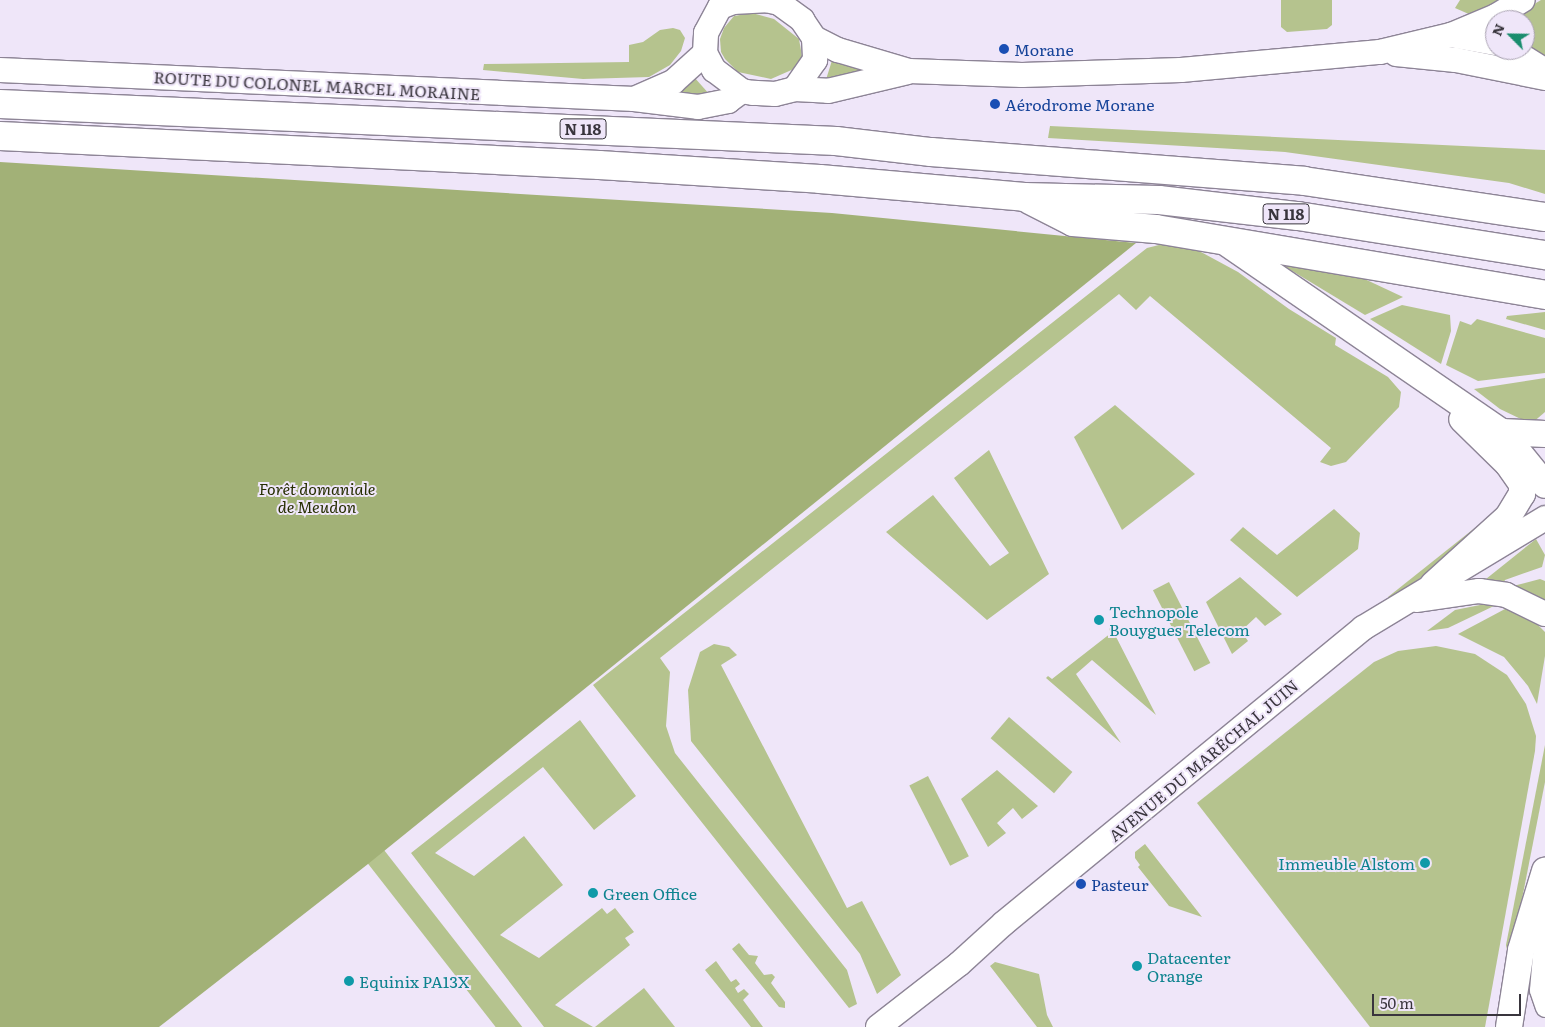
<!DOCTYPE html>
<meta charset="utf-8">
<style>
body{margin:0}
#map{position:relative;width:1545px;height:1027px;overflow:hidden;background:#efe6f9;font-family:Literata,serif}
div>[style]{position:absolute}
.green>*{inset:0;background:#b5c38e;transform-origin:0 0}
.forest>*{inset:0;background:#a2b177}
.roads{filter:drop-shadow(1px 0 #8d8496) drop-shadow(-1px 0 #8d8496) drop-shadow(0 1px #8d8496) drop-shadow(0 -1px #8d8496)}
.minor>*{height:19px;margin:-9.5px;padding:0 9.5px;transform-origin:9.5px;border-radius:9.5px;background:#fff}
.tertiary>*{height:24px;margin:-12px;padding:0 12px;transform-origin:12px;border-radius:12px;background:#fff}
.secondary>*{height:26px;margin:-13px;padding:0 13px;transform-origin:13px;border-radius:13px;background:#fff}
.trunk>*{height:28px;margin:-14px;padding:0 14px;transform-origin:14px;border-radius:14px;background:#fff}
.dots>*{width:14px;height:14px;translate:-50% -50%;box-sizing:border-box;border:2px solid #efe6f9;border-radius:50%}
span{translate:-50% -50%;white-space:nowrap;text-align:center;line-height:1.15;-webkit-text-stroke:4px #efe6f9;paint-order:stroke}
.shield-label span{padding:1px 4px;background:#efe6f9;border:1px solid;border-radius:4px;-webkit-text-stroke-width:0}
.shield-label{font-size:15px;color:#39353d;font-weight:700}
.transit-label{font-size:16px;color:#164399}
.left{translate:0 -50%;text-align:left}
.street-label{font-size:16px;color:#39353d}
.park-label{font-size:16px;color:#262e01;font-style:italic}
.culture-label{font-size:16px;color:#0d838f}
.right{translate:-100% -50%;text-align:right}
.north{position:absolute;left:1485px;top:10px;width:50px;height:50px;box-sizing:border-box;background:#efe6f9;border:1px solid #a69fae;border-radius:50%;rotate:293deg;font-size:14px;font-weight:700;line-height:20px;text-align:center;color:#39353d}
.north::after{content:'';display:block;margin:auto;width:18px;height:22px;background:#1a8d6e;clip-path:polygon(50% 0,100% 100%,50% 72%,0 100%)}
.scale{position:absolute;left:1372px;top:994px;width:149px;height:22px;box-sizing:border-box;border:2px solid #39353d;border-top:0;padding-left:6px;font-size:15px;line-height:18px;white-space:nowrap;color:#39353d;-webkit-text-stroke:4px #efe6f9;paint-order:stroke}
</style>
<div id="map">
<div class="green">
<div style="clip-path:polygon(1281px 0,1332px 0,1332px 25px,1327px 29px,1287px 32px,1281px 27px)"></div>
<div style="clip-path:polygon(1460px 0,1498px 0,1471px 15px,1455px 8px)"></div>
<div style="clip-path:polygon(1541px 0,1545px 0,1545px 63px,1525px 50px,1525px 20px,1508px 20px)"></div>
<div style="clip-path:polygon(752px 13px,774px 19px,799px 39px,802px 56px,796px 68px,771px 79px,738px 72px,725px 59px,721px 52px,720px 39px,724px 28px,734px 16px)"></div>
<div style="clip-path:polygon(673px 28px,680px 30px,685px 38px,681px 51px,670px 65px,649px 77px,583px 79px,483px 70px,484px 64px,629px 62px,629px 45px,643px 42px,660px 30px)"></div>
<div style="clip-path:polygon(833px 57px,885px 66px,825px 83px)"></div>
<div style="clip-path:polygon(694px 77px,710px 95px,654px 96px)"></div>
<div style="clip-path:polygon(1050px 126px,1545px 150px,1545px 194px,1509px 183px,1285px 152px,1048px 138px)"></div>
<div style="clip-path:polygon(1171px 242px,1201px 252px,1238px 272px,1289px 309px,1336px 338px,1335px 345px,1388px 377px,1401px 392px,1399px 407px,1346px 462px,1331px 466px,1320px 462px,1331px 448px,1150px 296px,1136px 310px,1119px 294px,660px 658px,670px 672px,666px 726px,675px 753px,847px 970px,857px 1004px,849px 1008px,593px 685px,1147px 248px)"></div>
<div style="clip-path:polygon(1279px 263px,1356px 275px,1403px 297px,1365px 315px)"></div>
<div style="clip-path:polygon(1402px 305px,1450px 315px,1451px 331px,1441px 364px,1370px 319px)"></div>
<div style="clip-path:polygon(1545px 312px,1545px 330px,1506px 319px,1507px 316px)"></div>
<div style="clip-path:polygon(1477px 319px,1545px 338px,1545px 373px,1478px 381px,1446px 365px,1460px 321px,1471px 325px)"></div>
<div style="clip-path:polygon(1545px 378px,1545px 412px,1531px 424px,1500px 409px,1474px 389px)"></div>
<div style="clip-path:polygon(1115px 405px,1195px 474px,1122px 530px,1074px 437px)"></div>
<div style="clip-path:polygon(989px 450px,1049px 574px,987px 620px,886px 532px,933px 495px,990px 566px,1009px 553px,954px 478px)"></div>
<div style="clip-path:polygon(1334px 509px,1360px 533px,1358px 549px,1297px 597px,1230px 540px,1243px 527px,1277px 555px)"></div>
<div style="clip-path:polygon(1496px 511px,1480px 530px,1403px 592px,1390px 599px,1388px 597px)"></div>
<div style="clip-path:polygon(1536px 539px,1545px 555px,1542px 567px,1505px 580px,1503px 584px,1481px 583px)"></div>
<div style="clip-path:polygon(1240px 577px,1282px 614px,1265px 626px,1256px 617px,1241px 631px,1248px 641px,1232px 654px,1206px 602px)"></div>
<div style="clip-path:polygon(1540px 579px,1545px 581px,1545px 604px,1513px 586px)"></div>
<div style="left:1169px;top:582px;width:91px;height:18px;rotate:63deg"></div>
<div style="clip-path:polygon(1490px 603px,1496px 605px,1448px 628px,1427px 631px,1455px 610px)"></div>
<div style="clip-path:polygon(1508px 604px,1531px 618px,1545px 632px,1545px 656px,1537px 704px,1528px 686px,1504px 657px,1458px 634px,1505px 609px)"></div>
<div style="clip-path:polygon(1111px 627px,1156px 715px,1092px 660px,1076px 674px,1121px 743px,1046px 678px,1048px 676px,1052px 679px,1111px 633px,1109px 629px)"></div>
<div style="clip-path:polygon(714px 644px,729px 647px,737px 655px,721px 665px,847px 908px,862px 901px,901px 975px,877px 994px,860px 954px,691px 741px,688px 690px,700px 652px)"></div>
<div style="clip-path:polygon(1436px 646px,1475px 654px,1507px 675px,1526px 704px,1536px 736px,1535px 751px,1485px 1027px,1370px 1027px,1197px 803px,1374px 662px,1398px 651px)"></div>
<div style="left:1009px;top:717px;width:84px;height:28px;rotate:41deg"></div>
<div style="clip-path:polygon(580px 720px,636px 796px,594px 830px,543px 767px,435px 853px,474px 876px,524px 836px,563px 885px,500px 935px,539px 958px,602px 908px,607px 914px,615px 908px,634px 932px,625px 938px,630px 945px,555px 1005px,593px 1027px,544px 1027px,411px 853px)"></div>
<div style="clip-path:polygon(1545px 745px,1545px 782px,1511px 955px,1508px 955px,1506px 945px)"></div>
<div style="clip-path:polygon(997px 770px,1038px 806px,1022px 819px,1013px 808px,997px 823px,1006px 833px,988px 847px,961px 799px)"></div>
<div style="left:928px;top:776px;width:90px;height:21px;rotate:63deg"></div>
<div style="clip-path:polygon(1145px 844px,1202px 917px,1169px 906px,1138px 867px,1140px 865px,1135px 858px,1135px 852px)"></div>
<div style="left:384px;top:850px;width:226px;height:21px;rotate:52deg"></div>
<div style="clip-path:polygon(739px 943px,749px 955px,758px 956px,755px 963px,764px 975px,772px 974px,775px 977px,771px 983px,785px 1002px,785px 1008px,779px 1007px,732px 949px)"></div>
<div style="clip-path:polygon(716px 961px,731px 982px,736px 979px,740px 984px,735px 988px,738px 993px,744px 989px,749px 994px,743px 1000px,763px 1027px,751px 1027px,705px 970px)"></div>
<div style="clip-path:polygon(995px 962px,1039px 974px,1047px 1015px,1053px 1027px,1037px 1027px,990px 966px)"></div>
<div style="clip-path:polygon(644px 988px,675px 1027px,595px 1027px)"></div>
</div>
<div class="forest">
<div style="clip-path:polygon(0 162px,832px 213px,1136px 243px,368px 864px,159px 1027px,0 1027px)"></div>
</div>
<div class="roads">
<div class="minor">
<div style="left:1545px;top:920px;width:70px;rotate:94.9deg"></div>
<div style="left:1539px;top:990px;width:18px;rotate:71deg"></div>
</div>
<div class="tertiary">
<div style="left:766px;top:0;width:13px;rotate:13deg"></div>
<div style="left:779px;top:3px;width:29px;rotate:36deg"></div>
<div style="left:802px;top:20px;width:22px;rotate:56deg"></div>
<div style="left:814px;top:38px;width:22px;rotate:87deg"></div>
<div style="left:815px;top:60px;width:35px;rotate:125deg"></div>
<div style="left:795px;top:89px;width:21px;rotate:166deg"></div>
<div style="left:775px;top:94px;width:22px;rotate:-177deg"></div>
<div style="left:753px;top:93px;width:11px;rotate:-170deg"></div>
<div style="left:742px;top:91px;width:35px;rotate:-143deg"></div>
<div style="left:714px;top:70px;width:19px;rotate:-118deg"></div>
<div style="left:705px;top:53px;width:20px;rotate:-87deg"></div>
<div style="left:706px;top:33px;width:30px;rotate:-62deg"></div>
<div style="left:720px;top:7px;width:14px;rotate:-21deg"></div>
<div style="left:733px;top:2px;width:33px;rotate:-3deg"></div>
<div style="left:1451px;top:35px;width:45px;rotate:10.3deg"></div>
<div style="left:814px;top:38px;width:27px;rotate:27deg"></div>
<div style="left:838px;top:50px;width:74px;rotate:16.5deg"></div>
<div style="left:909px;top:71px;width:113px;rotate:2deg"></div>
<div style="left:1022px;top:75px;width:159px;rotate:-1.8deg"></div>
<div style="left:1181px;top:70px;width:200px;rotate:-5.2deg"></div>
<div style="left:1380px;top:52px;width:73px;rotate:-13.5deg"></div>
<div style="left:1451px;top:35px;width:49px;rotate:-22.9deg"></div>
<div style="left:1496px;top:16px;width:31px;rotate:-31deg"></div>
<div style="left:1512px;top:50px;width:39px;rotate:32deg"></div>
<div style="left:1396px;top:54px;width:60px;rotate:5.7deg"></div>
<div style="left:1456px;top:60px;width:91px;rotate:11.4deg"></div>
<div style="left:0;top:70px;width:635px;rotate:2.62deg"></div>
<div style="left:634px;top:99px;width:64px;rotate:7.1deg"></div>
<div style="left:698px;top:107px;width:31px;rotate:-11deg"></div>
<div style="left:728px;top:101px;width:17px;rotate:-36deg"></div>
<div style="left:795px;top:89px;width:33px;rotate:3deg"></div>
<div style="left:828px;top:91px;width:82px;rotate:-13.4deg"></div>
<div style="left:634px;top:99px;width:43px;rotate:-23.6deg"></div>
<div style="left:673px;top:82px;width:43px;rotate:-42.2deg"></div>
<div style="left:1416px;top:600px;width:64px;rotate:-8.1deg"></div>
<div style="left:1479px;top:591px;width:27px;rotate:8deg"></div>
<div style="left:1506px;top:595px;width:43px;rotate:26deg"></div>
<div style="left:878px;top:1027px;width:103px;rotate:-37.9deg"></div>
<div style="left:959px;top:964px;width:61px;rotate:-42.3deg"></div>
<div style="left:1004px;top:923px;width:465px;rotate:-39.4deg"></div>
<div style="left:1363px;top:628px;width:213px;rotate:-31.1deg"></div>
</div>
<div class="secondary">
<div style="left:1228px;top:244px;width:332px;rotate:34.5deg"></div>
<div style="left:1502px;top:432px;width:68px;rotate:50.9deg"></div>
<div style="left:1502px;top:432px;width:43px;rotate:2.7deg"></div>
<div style="left:1433px;top:585px;width:101px;rotate:-42.2deg"></div>
<div style="left:1508px;top:517px;width:27px;rotate:-59deg"></div>
<div style="left:1522px;top:494px;width:10px;rotate:-90deg"></div>
<div style="left:1522px;top:484px;width:24px;rotate:-125deg"></div>
<div style="left:1508px;top:464px;width:64px;rotate:-135.6deg"></div>
<div style="left:1509px;top:1027px;width:78px;rotate:-81.1deg"></div>
<div style="left:1521px;top:950px;width:83px;rotate:-73.1deg"></div>
</div>
<div class="trunk">
<div style="left:0;top:104px;width:837px;rotate:2.53deg"></div>
<div style="left:836px;top:141px;width:96px;rotate:6.6deg"></div>
<div style="left:931px;top:152px;width:374px;rotate:4.4deg"></div>
<div style="left:1304px;top:181px;width:244px;rotate:8.5deg"></div>
<div style="left:0;top:136px;width:600px;rotate:2.77deg"></div>
<div style="left:599px;top:165px;width:221px;rotate:3.6deg"></div>
<div style="left:820px;top:179px;width:205px;rotate:5deg"></div>
<div style="left:1024px;top:197px;width:135px;rotate:1.3deg"></div>
<div style="left:1159px;top:200px;width:140px;rotate:6.6deg"></div>
<div style="left:1298px;top:216px;width:250px;rotate:9deg"></div>
<div style="left:1030px;top:200px;width:48px;rotate:27.1deg"></div>
<div style="left:1073px;top:222px;width:83px;rotate:4.8deg"></div>
<div style="left:1156px;top:229px;width:395px;rotate:9.6deg"></div>
</div>
</div>
<div class="dots">
<div style="left:1004px;top:49px;background:#1a4fb4"></div>
<div style="left:995px;top:104px;background:#1a4fb4"></div>
<div style="left:1099px;top:620px;background:#0f9aa8"></div>
<div style="left:1425px;top:863px;background:#0f9aa8"></div>
<div style="left:1081px;top:884px;background:#1a4fb4"></div>
<div style="left:593px;top:893px;background:#0f9aa8"></div>
<div style="left:1137px;top:966px;background:#0f9aa8"></div>
<div style="left:349px;top:981px;background:#0f9aa8"></div>
</div>
<div class="shield-label">
<span style="left:583px;top:129px">N 118</span>
<span style="left:1286px;top:214px">N 118</span>
</div>
<div class="transit-label">
<span class="left" style="left:1014px;top:49px">Morane</span>
<span class="left" style="left:1005px;top:104px">Aérodrome Morane</span>
<span class="left" style="left:1091px;top:884px">Pasteur</span>
</div>
<div class="street-label">
<span style="left:317px;top:85px;rotate:3deg">ROUTE DU COLONEL MARCEL MORAINE</span>
<span style="left:1203px;top:760px;rotate:-40deg">AVENUE DU MARÉCHAL JUIN</span>
</div>
<div class="park-label">
<span style="left:317px;top:497px">Forêt domaniale<br>de Meudon</span>
</div>
<div class="culture-label">
<span class="left" style="left:1109px;top:620px">Technopole<br>Bouygues Telecom</span>
<span class="right" style="left:1415px;top:863px">Immeuble Alstom</span>
<span class="left" style="left:603px;top:893px">Green Office</span>
<span class="left" style="left:1147px;top:966px">Datacenter<br>Orange</span>
<span class="left" style="left:359px;top:981px">Equinix PA13X</span>
</div>
<div class="north">N</div>
<div class="scale">50 m</div>
</div>
